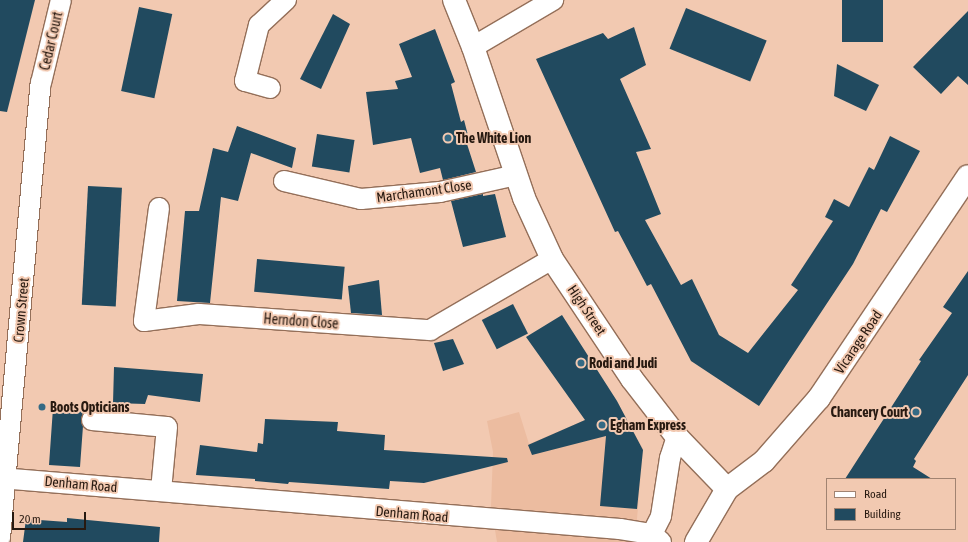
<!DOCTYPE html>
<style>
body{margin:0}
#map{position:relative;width:968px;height:542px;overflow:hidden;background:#f2c9b1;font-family:"Asap Condensed",sans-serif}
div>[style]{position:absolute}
.built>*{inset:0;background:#ecbca0}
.building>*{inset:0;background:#214a5f;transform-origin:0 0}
.roads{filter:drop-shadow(1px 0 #946f59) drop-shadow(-1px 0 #946f59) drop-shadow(0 1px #946f59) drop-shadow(0 -1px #946f59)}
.street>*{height:20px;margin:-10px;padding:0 10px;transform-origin:10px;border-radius:10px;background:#fff}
.secondary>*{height:22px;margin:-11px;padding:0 11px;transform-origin:11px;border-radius:11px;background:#fff}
.dots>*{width:11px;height:11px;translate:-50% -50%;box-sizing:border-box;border:2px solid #f2c9b1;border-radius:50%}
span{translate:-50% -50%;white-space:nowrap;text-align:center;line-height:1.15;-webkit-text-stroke:4px #f2c9b1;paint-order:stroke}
.street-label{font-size:14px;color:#271910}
.poi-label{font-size:14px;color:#271910;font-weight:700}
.left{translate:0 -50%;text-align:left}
.right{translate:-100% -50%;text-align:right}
.legend{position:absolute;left:826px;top:478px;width:130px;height:52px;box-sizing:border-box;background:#f2c9b1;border:1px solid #a18371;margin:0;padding:5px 7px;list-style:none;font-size:12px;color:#271910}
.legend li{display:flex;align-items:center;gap:8px;height:20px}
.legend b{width:20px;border:1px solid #a18371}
.scale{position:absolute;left:12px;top:512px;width:74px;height:18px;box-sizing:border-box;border:2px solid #271910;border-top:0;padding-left:5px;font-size:12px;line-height:14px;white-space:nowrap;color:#271910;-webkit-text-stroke:3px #f2c9b1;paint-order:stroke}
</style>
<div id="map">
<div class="built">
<div style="clip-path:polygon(616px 400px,643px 449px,635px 542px,497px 542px,491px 506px,493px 452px,487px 421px,519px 412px,529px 444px,585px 420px)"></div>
</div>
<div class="building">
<div style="clip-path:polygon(0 0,35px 0,7px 112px,0 111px)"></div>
<div style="left:842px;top:0;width:41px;height:42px"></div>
<div style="left:139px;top:7px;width:34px;height:86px;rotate:12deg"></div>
<div style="left:686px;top:8px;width:87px;height:44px;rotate:22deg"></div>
<div style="clip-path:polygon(968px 11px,968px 85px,958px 76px,941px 94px,913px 67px)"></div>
<div style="clip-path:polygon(333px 14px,350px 24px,321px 89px,300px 79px)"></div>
<div style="clip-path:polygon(634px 27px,646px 65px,620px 79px,651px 149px,636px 152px,661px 214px,645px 220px,681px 285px,692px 279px,719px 335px,748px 353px,798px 290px,791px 285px,833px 221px,825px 217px,834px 199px,849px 207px,869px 167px,874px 170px,890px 136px,920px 151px,887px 212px,881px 209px,853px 264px,759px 406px,691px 361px,651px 284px,647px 286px,618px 231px,615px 232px,536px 59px,603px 33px,608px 39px)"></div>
<div style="clip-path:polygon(435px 29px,455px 82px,451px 84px,461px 122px,464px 120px,470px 143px,467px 144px,476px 172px,443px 180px,440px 168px,420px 173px,411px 138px,373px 145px,366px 92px,398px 89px,395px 81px,412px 77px,399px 44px)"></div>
<div style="clip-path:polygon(837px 64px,879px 85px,866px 111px,834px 96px)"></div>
<div style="clip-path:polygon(237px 126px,296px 148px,292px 168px,251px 153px,238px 201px,221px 197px,210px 303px,177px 301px,185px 211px,199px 211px,213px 148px,228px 152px)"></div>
<div style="left:317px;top:134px;width:38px;height:33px;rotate:9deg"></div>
<div style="left:88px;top:186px;width:34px;height:119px;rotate:3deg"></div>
<div style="clip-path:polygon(483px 194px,483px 196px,495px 194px,506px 237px,463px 247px,451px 201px)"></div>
<div style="left:257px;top:259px;width:88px;height:33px;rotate:5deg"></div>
<div style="clip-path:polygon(968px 271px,968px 375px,914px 459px,916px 461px,913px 467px,932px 479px,845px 479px,921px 361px,919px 360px,952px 313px,943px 307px)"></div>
<div style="clip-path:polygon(379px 280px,382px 315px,351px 313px,348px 286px)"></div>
<div style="left:513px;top:304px;width:33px;height:35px;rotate:63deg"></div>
<div style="clip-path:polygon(562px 315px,617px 401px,643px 450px,637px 509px,600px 506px,606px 436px,532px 455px,528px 445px,585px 420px,526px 337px)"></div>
<div style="clip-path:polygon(453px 339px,464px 364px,443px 371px,434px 343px)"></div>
<div style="clip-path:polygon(114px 367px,203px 374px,200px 402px,148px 395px,145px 404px,113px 403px)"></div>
<div style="clip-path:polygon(53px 408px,84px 411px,81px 419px,83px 426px,80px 467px,49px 465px)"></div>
<div style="clip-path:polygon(265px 419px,338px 422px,337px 431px,385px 435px,384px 450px,507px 458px,508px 462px,424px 483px,390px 481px,389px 489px,289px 482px,288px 484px,255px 481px,255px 479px,196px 475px,200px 445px,257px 452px,258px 443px,263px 444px)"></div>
<div style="clip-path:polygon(67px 518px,160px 527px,159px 542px,23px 542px,26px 519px,67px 522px)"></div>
</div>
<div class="roads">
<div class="street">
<div style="left:473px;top:47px;width:93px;rotate:-30.4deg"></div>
<div style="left:270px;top:88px;width:26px;rotate:-164deg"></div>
<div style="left:245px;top:81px;width:58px;rotate:-76deg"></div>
<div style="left:259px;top:25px;width:37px;rotate:-43deg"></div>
<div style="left:284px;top:181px;width:79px;rotate:13.2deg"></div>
<div style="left:361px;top:199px;width:79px;rotate:-5.1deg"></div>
<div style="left:440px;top:192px;width:78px;rotate:-12.6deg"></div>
<div style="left:159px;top:208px;width:114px;rotate:97.6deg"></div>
<div style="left:144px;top:321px;width:55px;rotate:-7.3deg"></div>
<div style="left:199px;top:314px;width:232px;rotate:4deg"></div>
<div style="left:430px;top:330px;width:141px;rotate:-30.2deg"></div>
<div style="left:92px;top:420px;width:75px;rotate:5.3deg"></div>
<div style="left:167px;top:427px;width:64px;rotate:95.4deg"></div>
<div style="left:0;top:478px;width:622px;rotate:4.7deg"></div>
<div style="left:620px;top:529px;width:32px;rotate:9deg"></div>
<div style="left:652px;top:534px;width:12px;rotate:42deg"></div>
<div style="left:652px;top:534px;width:20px;rotate:-63deg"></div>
<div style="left:661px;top:516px;width:59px;rotate:-81.2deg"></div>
<div style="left:670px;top:458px;width:22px;rotate:-72deg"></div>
<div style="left:0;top:538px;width:457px;rotate:-84.9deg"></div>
<div style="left:41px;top:83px;width:85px;rotate:-76.5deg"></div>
</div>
<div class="secondary">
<div style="left:454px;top:0;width:51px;rotate:68deg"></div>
<div style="left:473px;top:47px;width:159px;rotate:71.3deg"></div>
<div style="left:524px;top:198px;width:67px;rotate:65.3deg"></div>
<div style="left:552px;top:259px;width:144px;rotate:56.3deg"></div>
<div style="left:632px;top:379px;width:73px;rotate:52.2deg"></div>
<div style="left:677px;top:437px;width:72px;rotate:46.1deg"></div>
<div style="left:696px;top:542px;width:61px;rotate:-59.7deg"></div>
<div style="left:727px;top:489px;width:46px;rotate:-37.1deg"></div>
<div style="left:764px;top:461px;width:84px;rotate:-48.9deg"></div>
<div style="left:819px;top:398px;width:267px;rotate:-56.1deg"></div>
</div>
</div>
<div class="dots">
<div style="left:448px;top:138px;background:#346a85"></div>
<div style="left:581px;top:363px;background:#346a85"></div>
<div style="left:42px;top:407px;background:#346a85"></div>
<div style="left:916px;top:412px;background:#346a85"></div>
<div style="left:602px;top:425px;background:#346a85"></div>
</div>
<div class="street-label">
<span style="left:51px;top:41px;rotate:-77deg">Cedar Court</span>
<span style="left:424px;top:191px;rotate:-8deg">Marchamont Close</span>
<span style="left:21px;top:310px;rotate:-85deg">Crown Street</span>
<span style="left:587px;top:310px;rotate:56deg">High Street</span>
<span style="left:301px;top:321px;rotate:4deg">Herndon Close</span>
<span style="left:858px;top:342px;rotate:-56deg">Vicarage Road</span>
<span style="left:81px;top:484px;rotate:5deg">Denham Road</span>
<span style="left:412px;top:514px;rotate:5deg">Denham Road</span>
</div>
<div class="poi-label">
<span class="left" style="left:456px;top:138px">The White Lion</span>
<span class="left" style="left:589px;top:363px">Rodi and Judi</span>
<span class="left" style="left:50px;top:407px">Boots Opticians</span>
<span class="right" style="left:908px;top:412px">Chancery Court</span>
<span class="left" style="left:610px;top:425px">Egham Express</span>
</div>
<ul class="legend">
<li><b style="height:5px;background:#fff"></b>Road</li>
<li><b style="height:11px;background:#214a5f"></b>Building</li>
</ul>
<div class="scale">20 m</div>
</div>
